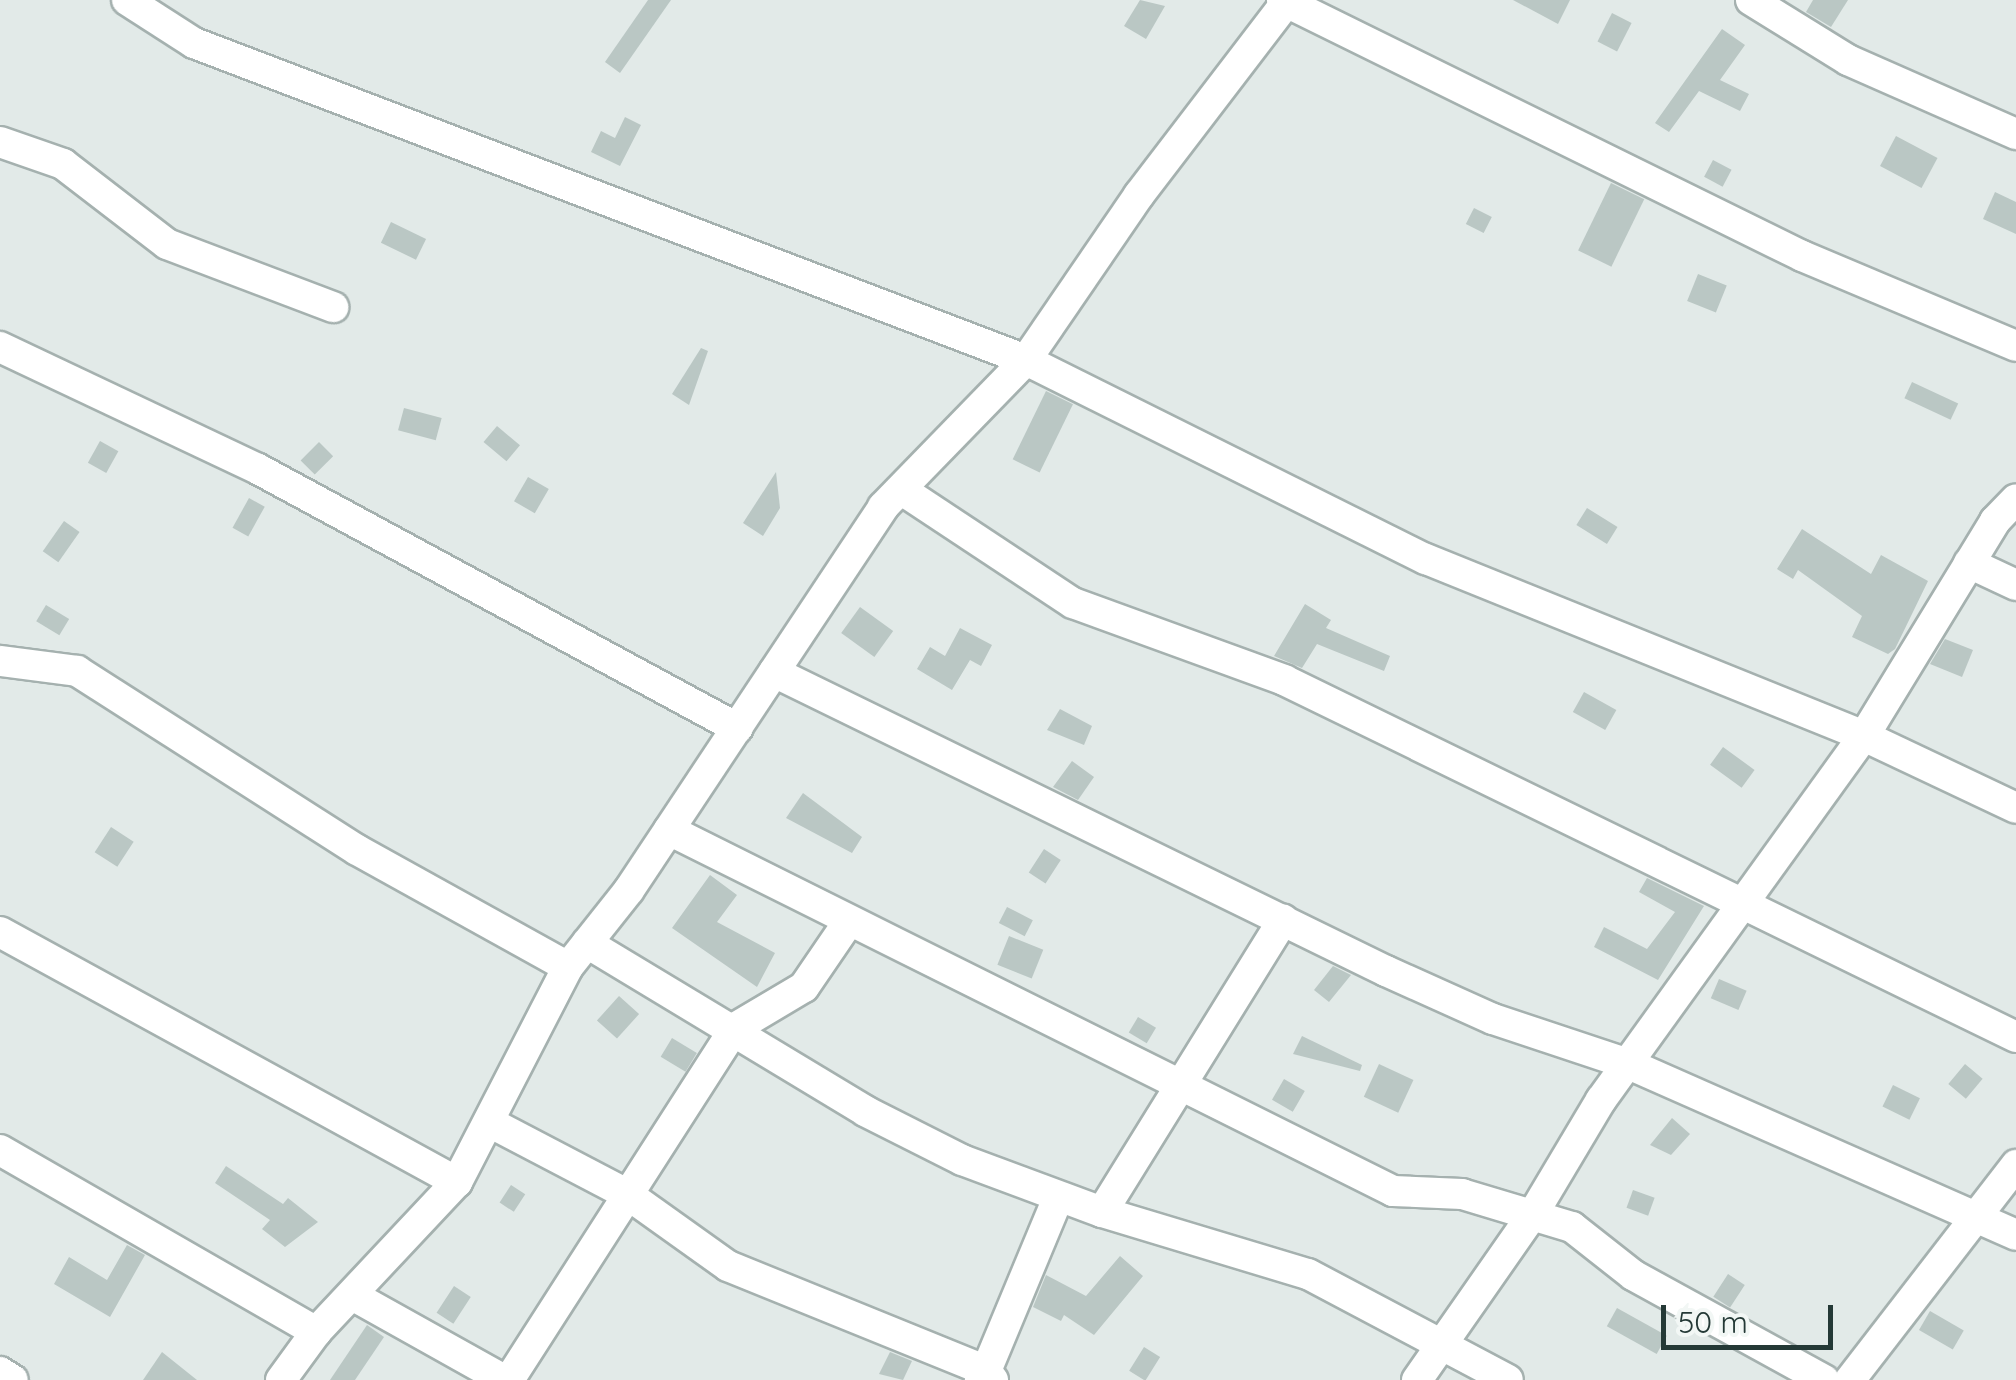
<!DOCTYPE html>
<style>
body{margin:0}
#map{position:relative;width:2016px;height:1380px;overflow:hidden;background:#e2eae8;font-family:Quicksand,sans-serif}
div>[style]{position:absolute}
.building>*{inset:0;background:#bac7c4;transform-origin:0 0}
.roads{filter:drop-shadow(2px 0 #a5b1af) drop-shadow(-2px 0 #a5b1af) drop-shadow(0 2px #a5b1af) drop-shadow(0 -2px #a5b1af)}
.minor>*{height:30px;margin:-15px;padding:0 15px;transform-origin:15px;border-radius:15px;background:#fff}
span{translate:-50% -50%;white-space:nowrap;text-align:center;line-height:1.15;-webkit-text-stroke:9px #f2f7f5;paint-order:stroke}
.scale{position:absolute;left:1661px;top:1305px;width:172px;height:45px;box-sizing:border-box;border:5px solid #243936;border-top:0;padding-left:12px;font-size:30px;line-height:35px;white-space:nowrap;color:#243936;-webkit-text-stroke:8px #f2f7f5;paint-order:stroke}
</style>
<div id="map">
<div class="building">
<div style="clip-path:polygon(648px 0,671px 0,620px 73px,605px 62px)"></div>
<div style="clip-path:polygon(1140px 0,1165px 6px,1146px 39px,1124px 26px)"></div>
<div style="clip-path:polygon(1513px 0,1570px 0,1558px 24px)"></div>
<div style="clip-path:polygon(1813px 0,1848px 0,1831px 27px,1806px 12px)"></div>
<div style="left:1612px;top:13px;width:22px;height:32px;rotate:27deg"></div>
<div style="clip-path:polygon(1722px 29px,1745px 45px,1720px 80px,1749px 94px,1740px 111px,1699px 91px,1669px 132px,1655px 123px)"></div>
<div style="clip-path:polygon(625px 117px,641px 125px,620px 166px,591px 152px,601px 131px,615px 138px)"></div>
<div style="left:1896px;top:136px;width:47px;height:34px;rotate:28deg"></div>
<div style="left:1713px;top:160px;width:21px;height:19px;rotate:28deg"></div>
<div style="left:1611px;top:183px;width:37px;height:75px;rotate:26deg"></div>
<div style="clip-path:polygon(1995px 192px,2016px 202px,2016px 234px,1983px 219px)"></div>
<div style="left:1474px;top:208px;width:20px;height:18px;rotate:27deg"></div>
<div style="left:391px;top:222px;width:39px;height:23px;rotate:26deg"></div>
<div style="left:1698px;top:274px;width:31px;height:29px;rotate:22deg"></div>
<div style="clip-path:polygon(701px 348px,708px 351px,689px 405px,672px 394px)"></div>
<div style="left:1912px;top:382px;width:51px;height:18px;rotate:25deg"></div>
<div style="left:1046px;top:391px;width:30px;height:76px;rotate:26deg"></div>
<div style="left:404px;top:408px;width:39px;height:23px;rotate:15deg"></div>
<div style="left:497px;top:426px;width:30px;height:21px;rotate:40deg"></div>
<div style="left:100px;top:441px;width:21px;height:25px;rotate:29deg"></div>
<div style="left:319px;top:442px;width:20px;height:26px;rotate:45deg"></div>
<div style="clip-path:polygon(776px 472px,780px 508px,763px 536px,743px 523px)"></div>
<div style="left:528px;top:477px;width:24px;height:28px;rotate:30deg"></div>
<div style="left:249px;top:498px;width:18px;height:34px;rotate:29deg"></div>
<div style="left:1587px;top:508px;width:36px;height:20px;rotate:32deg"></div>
<div style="left:64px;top:521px;width:19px;height:37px;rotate:35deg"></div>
<div style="clip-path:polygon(1802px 529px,1871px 574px,1881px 555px,1928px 581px,1895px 649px,1888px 654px,1852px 637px,1862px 616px,1798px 570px,1793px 579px,1777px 569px)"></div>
<div style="clip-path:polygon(1305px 604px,1331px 620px,1326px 628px,1390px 656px,1384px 671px,1317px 644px,1302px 668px,1274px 656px)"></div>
<div style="left:46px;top:605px;width:27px;height:19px;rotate:31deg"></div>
<div style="left:860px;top:607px;width:41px;height:32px;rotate:36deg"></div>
<div style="clip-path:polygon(960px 628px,992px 645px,981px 666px,970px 660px,952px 690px,917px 669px,930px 647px,945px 656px)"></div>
<div style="clip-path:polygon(1945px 639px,1973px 650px,1962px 677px,1930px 664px)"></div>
<div style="left:1584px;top:692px;width:37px;height:23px;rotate:29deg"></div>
<div style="clip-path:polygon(1060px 709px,1092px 726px,1084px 745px,1047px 730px)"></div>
<div style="left:1723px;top:747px;width:39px;height:22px;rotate:36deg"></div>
<div style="clip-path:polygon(1072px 761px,1094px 777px,1078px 800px,1053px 787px)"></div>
<div style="clip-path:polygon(803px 793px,862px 837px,852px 853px,786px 818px)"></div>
<div style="left:111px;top:827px;width:27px;height:30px;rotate:33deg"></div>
<div style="left:1044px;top:849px;width:20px;height:28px;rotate:33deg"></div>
<div style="clip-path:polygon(710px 875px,737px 895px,717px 922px,775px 953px,757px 987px,672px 928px)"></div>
<div style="clip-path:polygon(1647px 878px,1704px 906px,1658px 980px,1594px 947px,1604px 927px,1647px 949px,1675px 912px,1639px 892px)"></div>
<div style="left:1007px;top:907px;width:29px;height:18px;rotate:27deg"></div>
<div style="left:1009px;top:936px;width:37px;height:31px;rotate:22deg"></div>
<div style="clip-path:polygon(1333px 966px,1351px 975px,1329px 1002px,1314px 990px)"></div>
<div style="left:1719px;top:979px;width:30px;height:21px;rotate:23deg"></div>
<div style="left:619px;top:996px;width:27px;height:33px;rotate:42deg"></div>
<div style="left:1138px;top:1017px;width:21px;height:18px;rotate:31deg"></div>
<div style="clip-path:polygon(1302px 1036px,1362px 1065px,1360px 1071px,1293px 1054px)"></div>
<div style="left:672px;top:1038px;width:29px;height:22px;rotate:31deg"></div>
<div style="left:1379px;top:1064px;width:38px;height:36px;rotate:25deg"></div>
<div style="left:1965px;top:1064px;width:23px;height:26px;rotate:40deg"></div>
<div style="left:1284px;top:1079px;width:24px;height:24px;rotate:30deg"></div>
<div style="left:1893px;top:1085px;width:30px;height:24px;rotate:26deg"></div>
<div style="clip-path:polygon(1672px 1118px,1690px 1134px,1671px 1155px,1650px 1145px)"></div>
<div style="clip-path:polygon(226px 1166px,283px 1204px,288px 1198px,318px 1222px,285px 1247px,262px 1229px,270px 1220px,215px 1183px)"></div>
<div style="left:511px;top:1185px;width:17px;height:21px;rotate:33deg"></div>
<div style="left:1633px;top:1190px;width:23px;height:19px;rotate:20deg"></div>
<div style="clip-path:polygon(127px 1245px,145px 1255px,110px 1317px,54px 1284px,69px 1257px,107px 1280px)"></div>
<div style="clip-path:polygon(1120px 1256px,1143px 1276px,1094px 1335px,1064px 1315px,1061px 1321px,1033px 1307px,1046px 1275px,1086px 1296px)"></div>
<div style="left:1728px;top:1274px;width:20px;height:27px;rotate:33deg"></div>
<div style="left:454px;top:1286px;width:20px;height:32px;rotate:33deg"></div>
<div style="left:1617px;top:1308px;width:57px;height:21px;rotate:29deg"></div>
<div style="left:1930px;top:1311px;width:39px;height:22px;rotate:30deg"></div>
<div style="clip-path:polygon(367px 1325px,384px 1337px,355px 1380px,330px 1380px)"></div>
<div style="left:1144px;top:1347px;width:19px;height:28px;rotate:32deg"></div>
<div style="clip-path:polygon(162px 1352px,197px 1380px,143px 1380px)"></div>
<div style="clip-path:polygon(890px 1352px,912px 1361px,903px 1380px,879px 1374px)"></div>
</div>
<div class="roads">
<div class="minor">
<div style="left:127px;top:0;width:80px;rotate:32.7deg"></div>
<div style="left:194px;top:43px;width:890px;rotate:20.86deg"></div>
<div style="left:1026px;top:360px;width:447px;rotate:26.5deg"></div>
<div style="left:1426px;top:559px;width:472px;rotate:22deg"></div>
<div style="left:1864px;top:736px;width:168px;rotate:25.3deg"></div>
<div style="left:1282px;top:0;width:580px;rotate:26.21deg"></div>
<div style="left:1802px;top:256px;width:232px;rotate:22.8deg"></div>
<div style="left:1751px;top:0;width:114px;rotate:31.7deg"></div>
<div style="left:1848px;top:60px;width:184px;rotate:23.8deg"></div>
<div style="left:0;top:142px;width:67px;rotate:19.2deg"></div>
<div style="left:63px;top:164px;width:131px;rotate:37.6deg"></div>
<div style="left:167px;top:244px;width:178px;rotate:20.8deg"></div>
<div style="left:0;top:347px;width:285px;rotate:25.3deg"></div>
<div style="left:258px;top:469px;width:545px;rotate:28.4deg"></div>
<div style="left:902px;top:490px;width:205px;rotate:33.5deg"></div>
<div style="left:1073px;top:603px;width:225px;rotate:20deg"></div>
<div style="left:1284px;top:680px;width:814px;rotate:26deg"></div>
<div style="left:1969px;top:563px;width:52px;rotate:25.1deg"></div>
<div style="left:0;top:661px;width:78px;rotate:7.4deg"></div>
<div style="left:77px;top:671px;width:332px;rotate:32.6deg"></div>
<div style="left:357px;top:850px;width:241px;rotate:29deg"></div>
<div style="left:774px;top:672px;width:681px;rotate:26.04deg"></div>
<div style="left:1386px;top:971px;width:117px;rotate:24.2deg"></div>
<div style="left:1493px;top:1019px;width:145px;rotate:18.4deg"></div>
<div style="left:1631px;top:1065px;width:421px;rotate:23.8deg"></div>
<div style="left:669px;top:830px;width:809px;rotate:26.5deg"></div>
<div style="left:1393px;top:1191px;width:69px;rotate:2.5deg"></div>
<div style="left:1462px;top:1194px;width:115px;rotate:16.7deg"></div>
<div style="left:1572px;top:1227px;width:78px;rotate:38.2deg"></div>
<div style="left:1633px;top:1275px;width:218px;rotate:28.8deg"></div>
<div style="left:0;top:932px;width:521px;rotate:28.68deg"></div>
<div style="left:587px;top:943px;width:325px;rotate:31.1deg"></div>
<div style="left:865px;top:1111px;width:109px;rotate:26.8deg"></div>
<div style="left:962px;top:1160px;width:149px;rotate:20.4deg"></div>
<div style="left:1102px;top:1212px;width:215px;rotate:16.8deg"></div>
<div style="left:1308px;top:1274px;width:226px;rotate:27.9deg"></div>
<div style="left:489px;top:1122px;width:156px;rotate:27.6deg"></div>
<div style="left:627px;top:1194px;width:124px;rotate:35.5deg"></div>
<div style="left:728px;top:1266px;width:279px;rotate:22.1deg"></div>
<div style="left:986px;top:1371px;width:11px;rotate:124deg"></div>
<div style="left:0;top:1150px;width:365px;rotate:29.9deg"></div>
<div style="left:1102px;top:1212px;width:344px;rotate:-58.2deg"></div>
<div style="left:352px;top:1295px;width:174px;rotate:29.2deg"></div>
<div style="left:0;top:1372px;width:15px;rotate:32deg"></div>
<div style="left:281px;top:1380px;width:59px;rotate:-53.9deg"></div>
<div style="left:316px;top:1332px;width:206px;rotate:-46.8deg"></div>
<div style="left:457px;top:1182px;width:242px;rotate:-62.7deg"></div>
<div style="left:568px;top:967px;width:98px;rotate:-51.6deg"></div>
<div style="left:629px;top:890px;width:460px;rotate:-56.4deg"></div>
<div style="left:883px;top:507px;width:205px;rotate:-45.8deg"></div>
<div style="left:1026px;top:360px;width:200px;rotate:-55.6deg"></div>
<div style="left:1139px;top:195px;width:245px;rotate:-52.6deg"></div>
<div style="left:509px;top:1380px;width:418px;rotate:-57.3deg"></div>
<div style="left:735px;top:1028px;width:80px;rotate:-30.7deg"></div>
<div style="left:804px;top:987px;width:76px;rotate:-55.7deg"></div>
<div style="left:993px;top:1380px;width:11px;rotate:-128deg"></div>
<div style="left:986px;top:1371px;width:187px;rotate:-67.4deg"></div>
<div style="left:1417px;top:1380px;width:203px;rotate:-55.1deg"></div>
<div style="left:1533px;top:1214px;width:133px;rotate:-59.2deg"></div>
<div style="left:1601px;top:1100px;width:449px;rotate:-54.2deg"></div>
<div style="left:1864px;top:736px;width:252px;rotate:-58.6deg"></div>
<div style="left:1995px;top:521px;width:30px;rotate:-46deg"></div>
<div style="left:1850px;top:1380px;width:272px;rotate:-52.3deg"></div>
</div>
</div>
<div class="scale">50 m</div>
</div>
